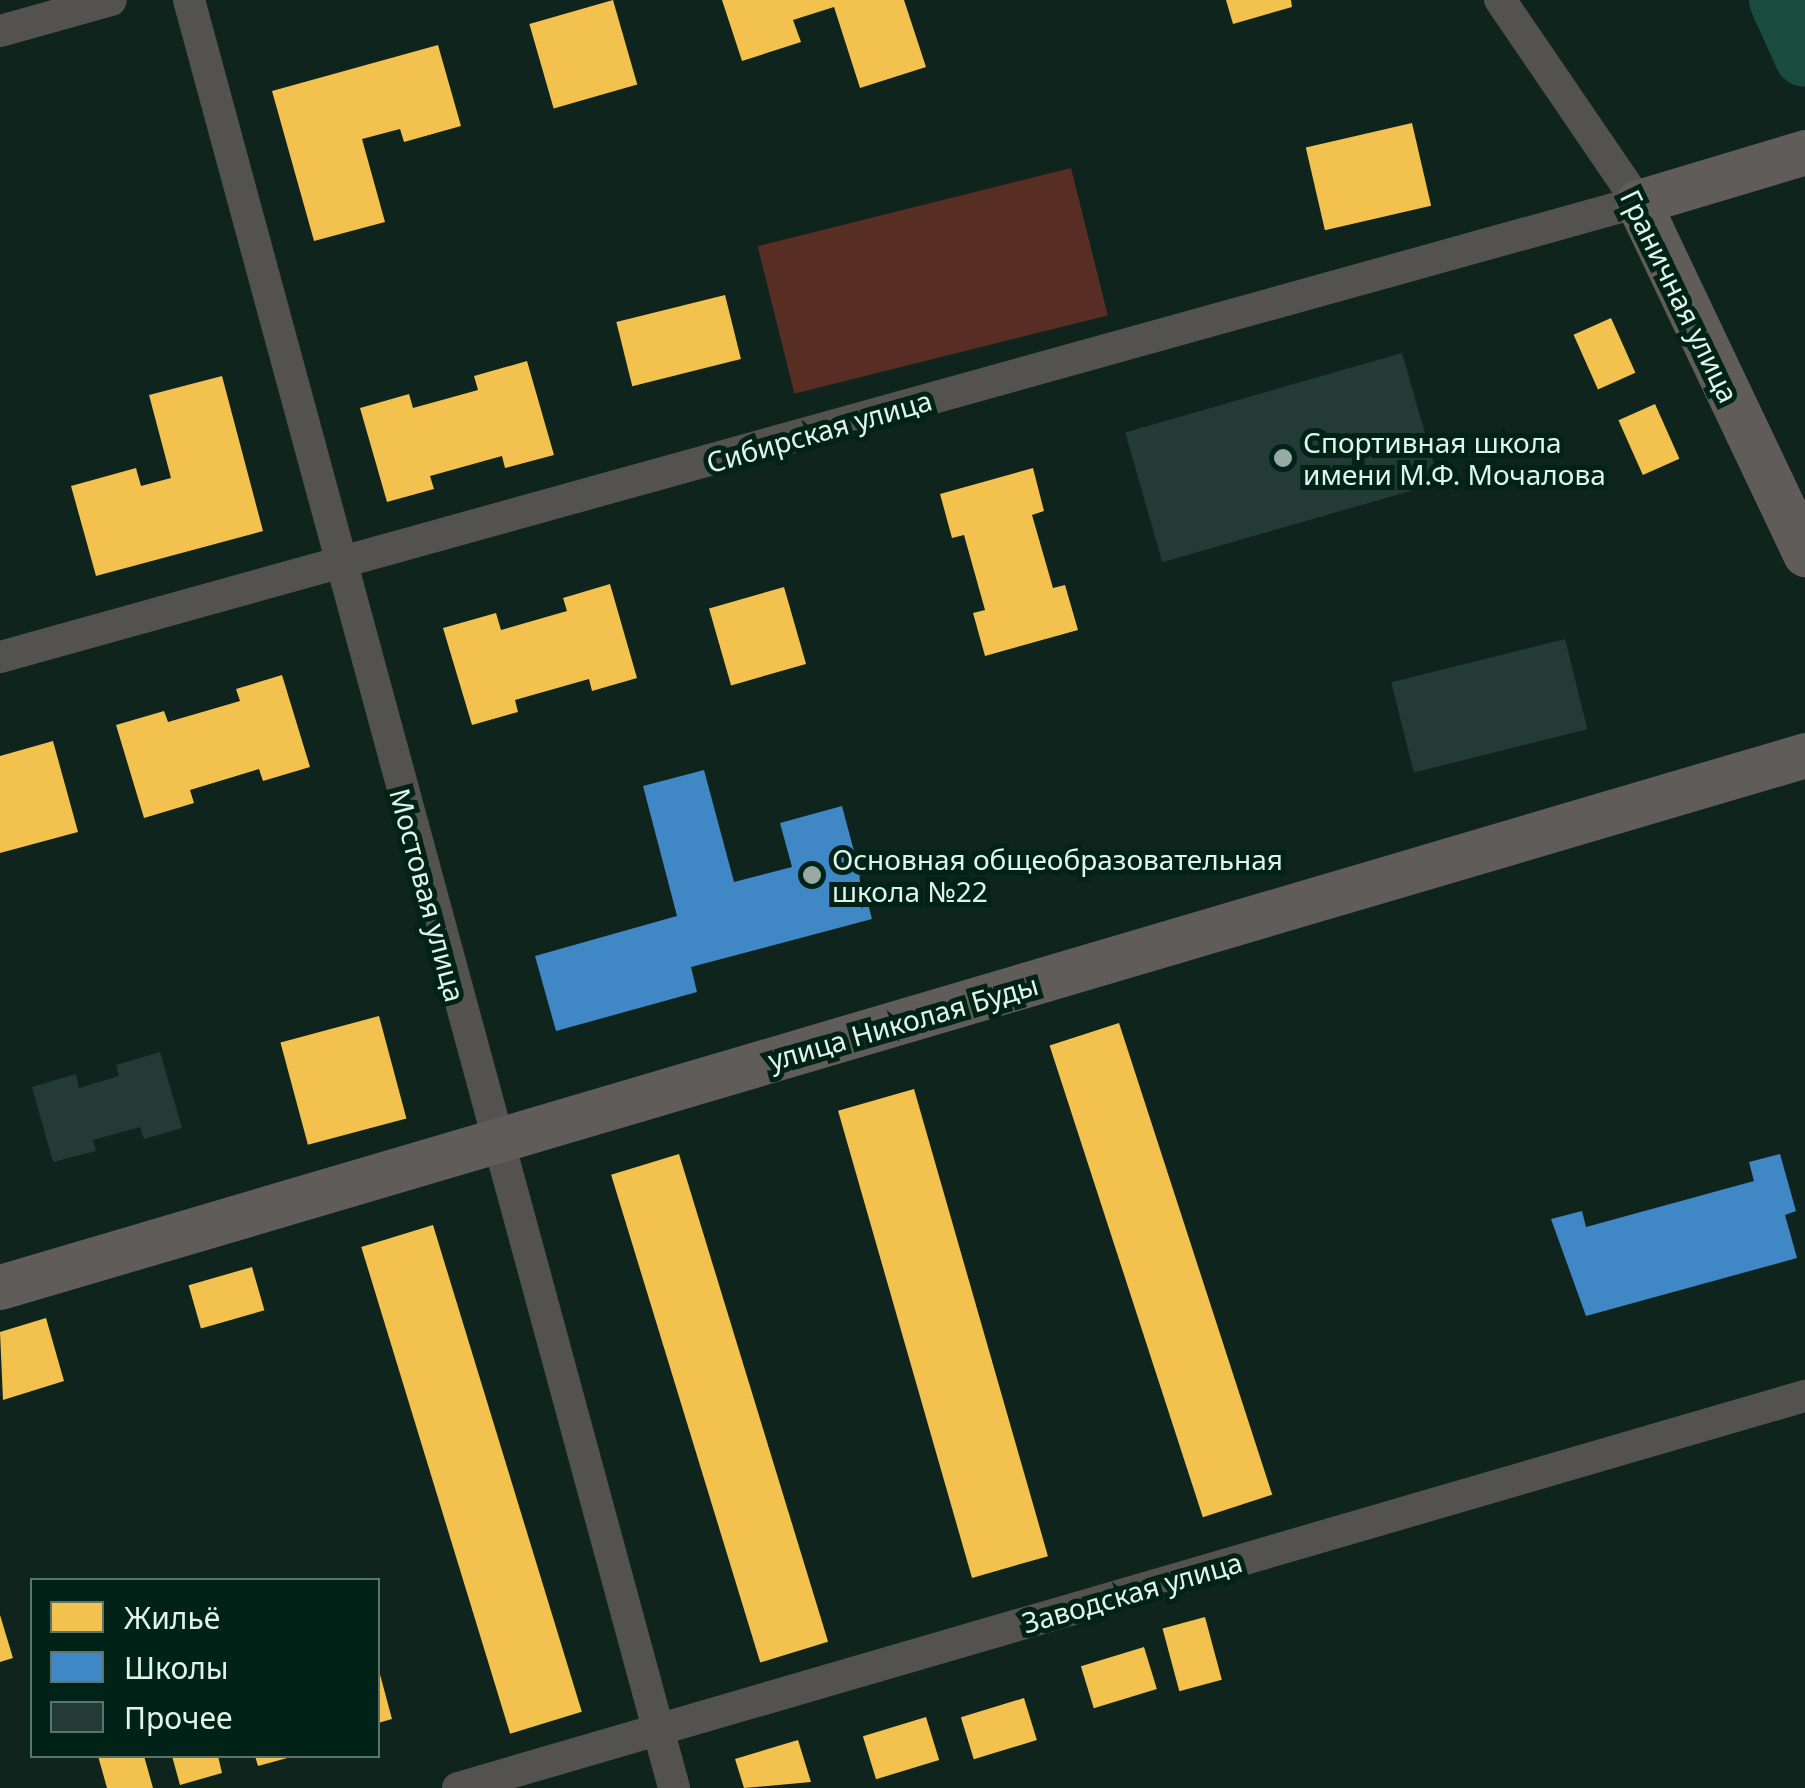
<!DOCTYPE html>
<meta charset="utf-8">
<style>
body{margin:0}
#map{position:relative;width:1805px;height:1788px;overflow:hidden;background:#0f241d;font-family:"Noto Sans",sans-serif}
div>[style]{position:absolute}
.green>*{inset:0;background:#572d24;transform-origin:0 0}
.homes>*{inset:0;background:#f2c14e;transform-origin:0 0}
.schools>*{inset:0;background:#3f88c5}
.river>*{height:62px;margin:-31px;padding:0 31px;transform-origin:31px;border-radius:31px;background:#194c3c}
.building>*{inset:0;background:#233b34;transform-origin:0 0}
.street>*{height:32px;margin:-16px;padding:0 16px;transform-origin:16px;border-radius:16px;background:#545250}
.secondary>*{height:45px;margin:-22.5px;padding:0 22.5px;transform-origin:22.5px;border-radius:22.5px;background:#5f5c59}
.dots>*{width:28px;height:28px;translate:-50% -50%;box-sizing:border-box;border:5px solid #002217;border-radius:50%}
span{translate:-50% -50%;white-space:nowrap;text-align:center;line-height:1.15;-webkit-text-stroke:10px #002217;paint-order:stroke}
.street-label{font-size:28px;color:#e0f4ec}
.poi-label{font-size:28px;color:#e0f4ec}
.left{translate:0 -50%;text-align:left}
.legend{position:absolute;left:30px;top:1578px;width:350px;height:180px;box-sizing:border-box;background:#002217;border:2px solid #5a766c;margin:0;padding:12px 18px;list-style:none;font-size:30px;color:#e0f4ec}
.legend li{display:flex;align-items:center;gap:20px;height:50px}
.legend b{width:50px;border:2px solid #5a766c}
</style>
<div id="map">
<div class="green">
<div style="left:1071px;top:168px;width:152px;height:323px;rotate:76deg"></div>
</div>
<div class="homes">
<div style="left:613px;top:0;width:88px;height:87px;rotate:74deg"></div>
<div style="clip-path:polygon(722px 0,904px 0,926px 67px,860px 88px,834px 7px,793px 20px,801px 42px,742px 61px)"></div>
<div style="clip-path:polygon(1226px 0,1291px 0,1292px 7px,1233px 24px)"></div>
<div style="clip-path:polygon(438px 45px,461px 126px,404px 142px,400px 129px,362px 139px,385px 222px,314px 241px,272px 91px)"></div>
<div style="left:1412px;top:123px;width:85px;height:109px;rotate:77deg"></div>
<div style="left:725px;top:295px;width:66px;height:112px;rotate:76deg"></div>
<div style="left:1611px;top:318px;width:60px;height:41px;rotate:66deg"></div>
<div style="clip-path:polygon(527px 361px,554px 455px,505px 468px,502px 456px,430px 476px,434px 489px,387px 502px,360px 408px,409px 394px,413px 408px,478px 390px,474px 376px)"></div>
<div style="clip-path:polygon(222px 376px,263px 531px,96px 576px,71px 486px,136px 468px,141px 486px,171px 478px,149px 395px)"></div>
<div style="left:1655px;top:404px;width:60px;height:40px;rotate:66deg"></div>
<div style="clip-path:polygon(1033px 468px,1044px 511px,1032px 515px,1053px 588px,1065px 585px,1078px 630px,985px 656px,973px 613px,985px 610px,964px 535px,952px 538px,940px 494px)"></div>
<div style="clip-path:polygon(610px 584px,637px 678px,592px 691px,589px 679px,515px 700px,518px 712px,472px 725px,443px 628px,496px 613px,501px 630px,567px 611px,563px 598px)"></div>
<div style="left:784px;top:587px;width:80px;height:78px;rotate:74deg"></div>
<div style="clip-path:polygon(282px 675px,310px 767px,263px 781px,259px 769px,190px 790px,194px 803px,144px 818px,116px 725px,164px 711px,168px 722px,240px 701px,236px 689px)"></div>
<div style="clip-path:polygon(53px 741px,78px 832px,0 853px,0 756px)"></div>
<div style="left:379px;top:1016px;width:106px;height:102px;rotate:75deg"></div>
<div style="left:1119px;top:1023px;width:496px;height:73px;rotate:72deg"></div>
<div style="left:914px;top:1089px;width:486px;height:79px;rotate:74deg"></div>
<div style="left:679px;top:1154px;width:510px;height:71px;rotate:73deg"></div>
<div style="left:433px;top:1225px;width:509px;height:75px;rotate:73deg"></div>
<div style="left:252px;top:1267px;width:45px;height:66px;rotate:74deg"></div>
<div style="clip-path:polygon(46px 1318px,64px 1381px,3px 1400px,0 1332px)"></div>
<div style="clip-path:polygon(0 1615px,13px 1658px,0 1662px)"></div>
<div style="left:1205px;top:1617px;width:65px;height:44px;rotate:75deg"></div>
<div style="left:1144px;top:1647px;width:44px;height:66px;rotate:73deg"></div>
<div style="clip-path:polygon(378px 1667px,392px 1719px,378px 1723px)"></div>
<div style="left:1024px;top:1698px;width:44px;height:66px;rotate:73deg"></div>
<div style="left:926px;top:1717px;width:45px;height:66px;rotate:73deg"></div>
<div style="clip-path:polygon(798px 1740px,811px 1782px,744px 1788px,735px 1759px)"></div>
<div style="clip-path:polygon(98px 1756px,144px 1756px,153px 1788px,107px 1788px)"></div>
<div style="clip-path:polygon(172px 1756px,218px 1756px,222px 1773px,180px 1785px)"></div>
<div style="clip-path:polygon(255px 1756px,291px 1756px,291px 1757px,258px 1766px)"></div>
</div>
<div class="schools">
<div style="clip-path:polygon(704px 770px,734px 882px,792px 867px,780px 823px,842px 806px,872px 919px,691px 967px,697px 992px,556px 1031px,535px 956px,677px 916px,643px 786px)"></div>
<div style="clip-path:polygon(1780px 1154px,1796px 1211px,1785px 1215px,1797px 1258px,1586px 1316px,1551px 1219px,1582px 1211px,1586px 1227px,1754px 1181px,1749px 1162px)"></div>
</div>
<div class="river">
<div style="left:1780px;top:0;width:61px;rotate:65.9deg"></div>
</div>
<div class="building">
<div style="left:1402px;top:353px;width:135px;height:288px;rotate:74deg"></div>
<div style="left:1565px;top:639px;width:93px;height:179px;rotate:76deg"></div>
<div style="clip-path:polygon(160px 1052px,182px 1128px,144px 1139px,140px 1127px,93px 1140px,96px 1151px,53px 1162px,32px 1087px,76px 1074px,79px 1088px,119px 1076px,116px 1065px)"></div>
</div>
<div class="street">
<div style="left:189px;top:0;width:1853px;rotate:74.82deg"></div>
<div style="left:0;top:31px;width:115px;rotate:-15.6deg"></div>
<div style="left:0;top:657px;width:1700px;rotate:-15.52deg"></div>
<div style="left:1638px;top:202px;width:245px;rotate:-124.3deg"></div>
<div style="left:458px;top:1788px;width:1403px;rotate:-16.23deg"></div>
</div>
<div class="secondary">
<div style="left:1805px;top:152px;width:174px;rotate:163.3deg"></div>
<div style="left:1638px;top:202px;width:390px;rotate:64.6deg"></div>
<div style="left:0;top:1287px;width:1882px;rotate:-16.42deg"></div>
</div>
<div class="dots">
<div style="left:1283px;top:458px;background:#97aba4"></div>
<div style="left:812px;top:875px;background:#97aba4"></div>
</div>
<div class="street-label">
<span style="left:1680px;top:296px;rotate:64deg">Граничная улица</span>
<span style="left:819px;top:431px;rotate:-16deg">Сибирская улица</span>
<span style="left:428px;top:895px;rotate:75deg">Мостовая улица</span>
<span style="left:903px;top:1022px;rotate:-16deg">улица Николая Буды</span>
<span style="left:1132px;top:1592px;rotate:-16deg">Заводская улица</span>
</div>
<div class="poi-label">
<span class="left" style="left:1303px;top:458px">Спортивная школа<br>имени М.Ф. Мочалова</span>
<span class="left" style="left:832px;top:875px">Основная общеобразовательная<br>школа №22</span>
</div>
<ul class="legend">
<li><b style="height:28px;background:#f2c14e"></b>Жильё</li>
<li><b style="height:28px;background:#3f88c5"></b>Школы</li>
<li><b style="height:28px;background:#233b34"></b>Прочее</li>
</ul>
</div>
